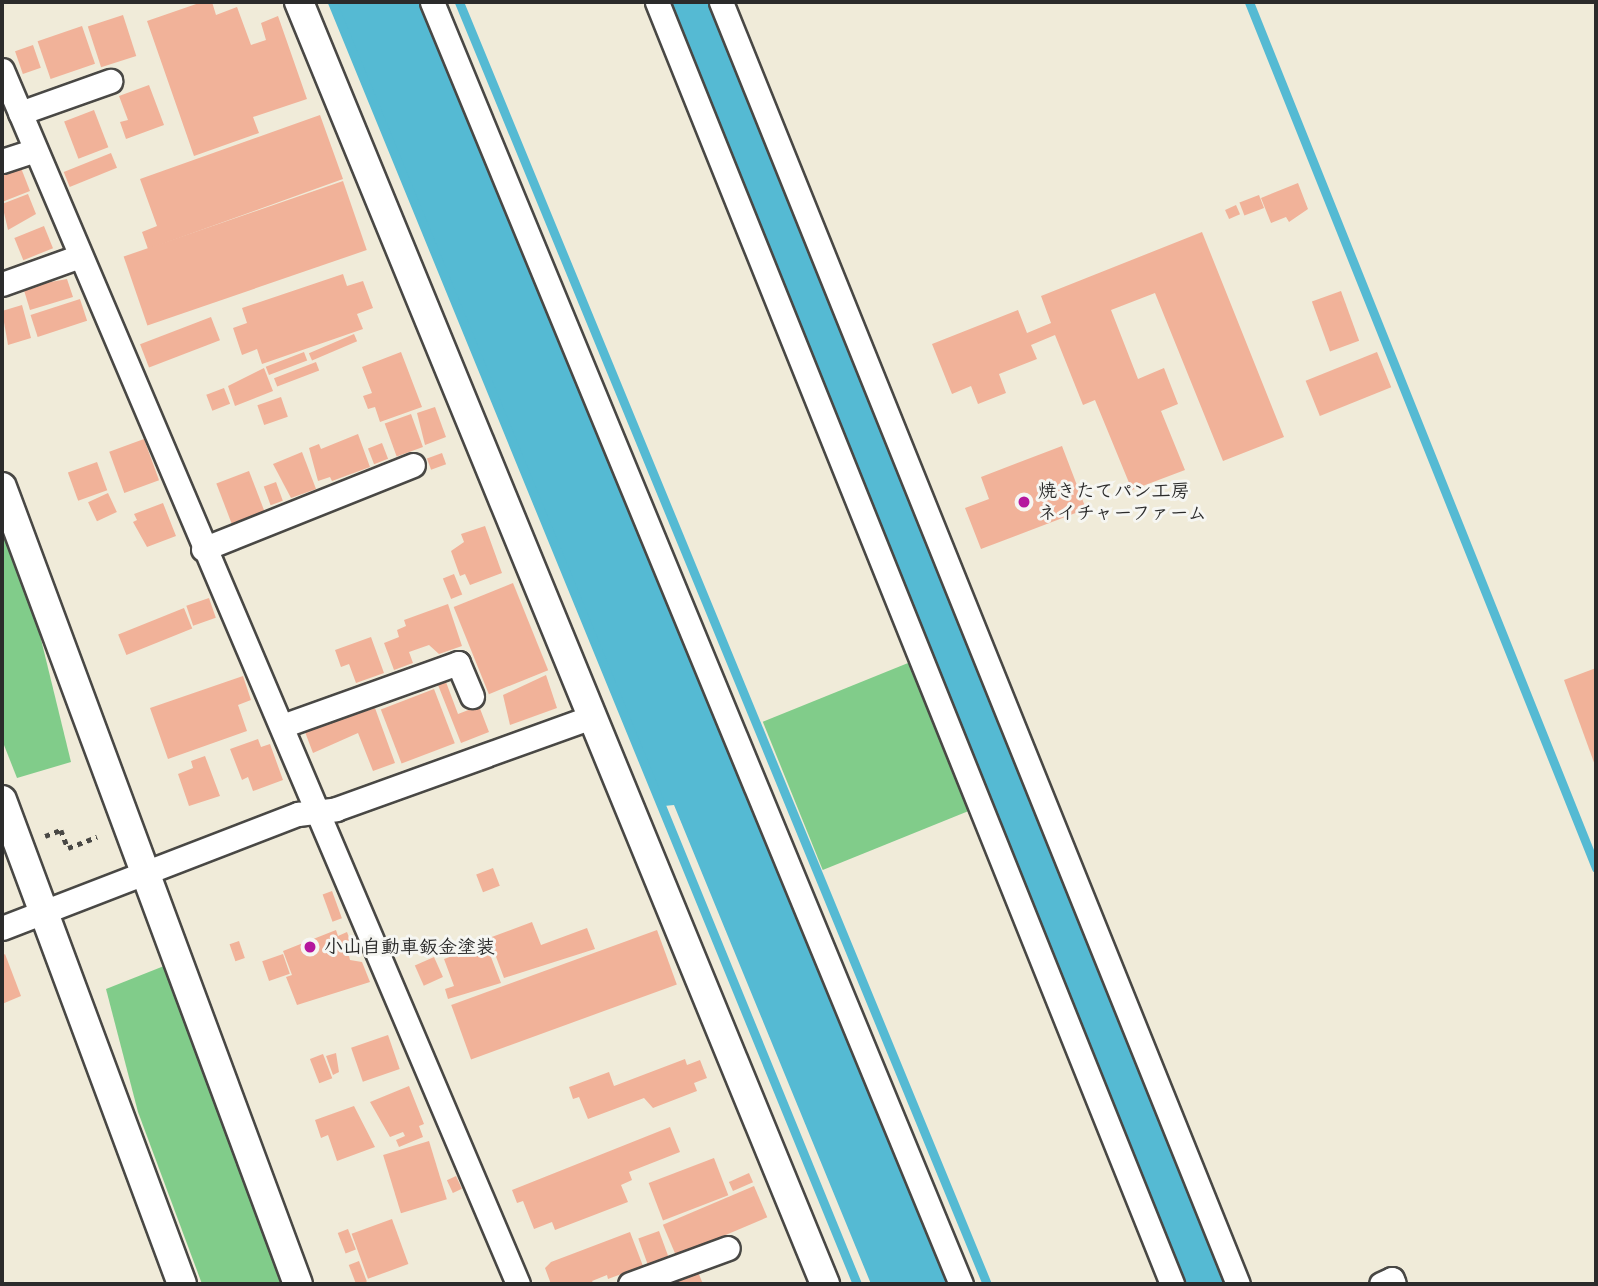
<!DOCTYPE html>
<meta charset="utf-8">
<style>
body{margin:0}
#map{position:relative;width:1598px;height:1286px;overflow:hidden;background:#f0ebd9;font-family:Delius,"Klee One",sans-serif}
div>[style]{position:absolute}
.green>*{inset:0;background:#81cc8a;transform-origin:0 0}
.water>*{inset:0;background:#55bad3}
.stream>*{height:9px;margin:-4.5px;padding:0 4.5px;transform-origin:4.5px;border-radius:4.5px;background:#55bad3}
.river>*{height:51px;margin:-25.5px;padding:0 25.5px;transform-origin:25.5px;border-radius:25.5px;background:#55bad3}
.building>*{inset:0;background:#f1b299;transform-origin:0 0}
.path>*{height:4.5px;margin-top:-2.25px;transform-origin:0;background:repeating-linear-gradient(90deg,#494845 0 5px,transparent 0 10px)}
.roads{filter:drop-shadow(2px 0 #494845) drop-shadow(-2px 0 #494845) drop-shadow(0 2px #494845) drop-shadow(0 -2px #494845)}
.minor>*{height:23px;margin:-11.5px;padding:0 11.5px;transform-origin:11.5px;border-radius:11.5px;background:#fff}
.tertiary>*{height:28px;margin:-14px;padding:0 14px;transform-origin:14px;border-radius:14px;background:#fff}
.dots>*{width:19px;height:19px;translate:-50% -50%;box-sizing:border-box;border:4px solid #f6f6f2;border-radius:50%}
span{translate:-50% -50%;white-space:nowrap;text-align:center;line-height:1.15;-webkit-text-stroke:6px #f6f6f2;paint-order:stroke}
.poi-label{font-size:19px;color:#2b2b2b;font-weight:700}
.left{translate:0 -50%;text-align:left}
.frame{position:absolute;inset:0;border:4px solid #2b2b2b;pointer-events:none}
</style>
<div id="map">
<div class="green">
<div style="clip-path:polygon(2px 532px,38px 627px,71px 762px,17px 778px,2px 740px)"></div>
<div style="left:913px;top:661px;width:160px;height:162px;rotate:68deg"></div>
<div style="clip-path:polygon(164px 966px,281px 1284px,202px 1284px,138px 1112px,106px 989px)"></div>
</div>
<div class="water">
<div style="clip-path:polygon(336px 2px,418px 2px,947px 1284px,871px 1284px,674px 805px,664px 806px)"></div>
</div>
<div class="stream">
<div style="left:332px;top:2px;width:1385px;rotate:67.73deg"></div>
<div style="left:459px;top:2px;width:1386px;rotate:67.62deg"></div>
<div style="left:1249px;top:2px;width:933px;rotate:68.16deg"></div>
</div>
<div class="river">
<div style="left:683px;top:2px;width:1383px;rotate:67.96deg"></div>
</div>
<div class="building">
<div style="clip-path:polygon(202px 2px,212px 2px,216px 15px,237px 7px,251px 45px,266px 40px,261px 23px,278px 16px,307px 99px,253px 117px,259px 133px,194px 156px,147px 21px)"></div>
<div style="left:123px;top:15px;width:43px;height:37px;rotate:72deg"></div>
<div style="left:82px;top:26px;width:40px;height:47px;rotate:71deg"></div>
<div style="left:33px;top:45px;width:24px;height:19px;rotate:71deg"></div>
<div style="clip-path:polygon(149px 85px,164px 125px,126px 139px,120px 122px,128px 120px,119px 96px)"></div>
<div style="left:94px;top:110px;width:40px;height:32px;rotate:69deg"></div>
<div style="clip-path:polygon(320px 115px,343px 179px,148px 249px,142px 232px,157px 226px,140px 179px)"></div>
<div style="left:111px;top:153px;width:16px;height:51px;rotate:68deg"></div>
<div style="clip-path:polygon(21px 168px,30px 191px,2px 202px,2px 176px)"></div>
<div style="left:343px;top:181px;width:73px;height:232px;rotate:71deg"></div>
<div style="clip-path:polygon(1298px 183px,1308px 209px,1289px 222px,1286px 217px,1271px 223px,1261px 198px)"></div>
<div style="clip-path:polygon(28px 194px,36px 214px,8px 230px,2px 204px)"></div>
<div style="left:1259px;top:195px;width:14px;height:21px;rotate:69deg"></div>
<div style="left:1236px;top:205px;width:10px;height:12px;rotate:66deg"></div>
<div style="left:44px;top:226px;width:24px;height:32px;rotate:68deg"></div>
<div style="clip-path:polygon(1202px 232px,1284px 437px,1223px 461px,1155px 293px,1111px 310px,1138px 379px,1164px 368px,1178px 404px,1161px 411px,1185px 470px,1132px 490px,1095px 400px,1083px 405px,1055px 335px,1031px 345px,1037px 359px,999px 374px,1006px 393px,978px 404px,971px 386px,952px 394px,932px 344px,1018px 310px,1027px 333px,1051px 323px,1041px 296px)"></div>
<div style="clip-path:polygon(343px 274px,347px 286px,363px 281px,373px 308px,357px 314px,363px 329px,262px 364px,257px 349px,242px 355px,233px 328px,247px 323px,242px 308px)"></div>
<div style="clip-path:polygon(67px 279px,73px 297px,30px 310px,23px 287px)"></div>
<div style="left:1341px;top:291px;width:53px;height:31px;rotate:70deg"></div>
<div style="left:80px;top:299px;width:23px;height:52px;rotate:72deg"></div>
<div style="clip-path:polygon(22px 305px,31px 338px,8px 345px,2px 311px)"></div>
<div style="left:211px;top:317px;width:25px;height:76px;rotate:69deg"></div>
<div style="left:354px;top:334px;width:8px;height:49px;rotate:67deg"></div>
<div style="left:304px;top:352px;width:9px;height:41px;rotate:69deg"></div>
<div style="clip-path:polygon(401px 352px,422px 407px,380px 422px,375px 407px,368px 409px,363px 396px,372px 393px,362px 367px)"></div>
<div style="left:1377px;top:352px;width:38px;height:77px;rotate:68deg"></div>
<div style="left:316px;top:362px;width:9px;height:45px;rotate:69deg"></div>
<div style="clip-path:polygon(264px 368px,273px 391px,235px 406px,228px 386px)"></div>
<div style="left:224px;top:388px;width:17px;height:19px;rotate:69deg"></div>
<div style="left:281px;top:397px;width:21px;height:25px;rotate:71deg"></div>
<div style="clip-path:polygon(435px 407px,446px 437px,425px 445px,417px 413px)"></div>
<div style="left:411px;top:414px;width:35px;height:28px;rotate:70deg"></div>
<div style="clip-path:polygon(358px 434px,370px 467px,332px 481px,330px 477px,318px 481px,309px 448px,319px 444px,321px 449px)"></div>
<div style="left:144px;top:439px;width:44px;height:37px;rotate:70deg"></div>
<div style="left:382px;top:443px;width:17px;height:15px;rotate:69deg"></div>
<div style="clip-path:polygon(1062px 446px,1086px 509px,981px 549px,965px 508px,989px 499px,981px 477px)"></div>
<div style="clip-path:polygon(302px 452px,316px 489px,291px 498px,273px 464px)"></div>
<div style="left:442px;top:453px;width:12px;height:16px;rotate:70deg"></div>
<div style="left:97px;top:462px;width:30px;height:31px;rotate:70deg"></div>
<div style="left:249px;top:471px;width:43px;height:35px;rotate:69deg"></div>
<div style="left:276px;top:482px;width:20px;height:13px;rotate:70deg"></div>
<div style="left:108px;top:493px;width:21px;height:22px;rotate:65deg"></div>
<div style="clip-path:polygon(163px 503px,176px 536px,147px 547px,133px 522px,137px 520px,134px 514px)"></div>
<div style="clip-path:polygon(485px 526px,502px 573px,470px 585px,465px 574px,460px 576px,451px 551px,464px 542px,461px 534px)"></div>
<div style="left:454px;top:574px;width:22px;height:12px;rotate:68deg"></div>
<div style="left:513px;top:583px;width:94px;height:64px;rotate:68deg"></div>
<div style="left:209px;top:598px;width:21px;height:24px;rotate:71deg"></div>
<div style="clip-path:polygon(448px 604px,462px 646px,439px 654px,429px 645px,409px 652px,413px 663px,394px 670px,384px 643px,399px 637px,397px 630px,406px 626px,404px 620px)"></div>
<div style="left:184px;top:608px;width:22px;height:71px;rotate:68deg"></div>
<div style="clip-path:polygon(371px 637px,384px 673px,356px 683px,349px 664px,341px 667px,335px 650px)"></div>
<div style="clip-path:polygon(1596px 668px,1596px 768px,1564px 680px)"></div>
<div style="clip-path:polygon(546px 675px,557px 708px,510px 725px,503px 695px)"></div>
<div style="clip-path:polygon(243px 676px,251px 700px,238px 705px,247px 731px,168px 759px,150px 708px)"></div>
<div style="clip-path:polygon(446px 682px,458px 714px,479px 706px,489px 732px,461px 743px,438px 685px)"></div>
<div style="left:434px;top:689px;width:58px;height:57px;rotate:69deg"></div>
<div style="clip-path:polygon(375px 708px,395px 763px,373px 771px,358px 733px,313px 753px,305px 732px)"></div>
<div style="clip-path:polygon(258px 739px,261px 747px,270px 744px,283px 780px,253px 791px,248px 777px,242px 780px,230px 749px)"></div>
<div style="clip-path:polygon(205px 756px,220px 796px,189px 806px,178px 774px,193px 768px,191px 761px)"></div>
<div style="left:493px;top:868px;width:19px;height:18px;rotate:69deg"></div>
<div style="left:332px;top:891px;width:29px;height:10px;rotate:70deg"></div>
<div style="clip-path:polygon(532px 922px,541px 945px,587px 928px,595px 949px,504px 978px,489px 938px)"></div>
<div style="clip-path:polygon(336px 930px,338px 936px,347px 932px,355px 954px,349px 956px,350px 960px,362px 962px,370px 982px,297px 1005px,286px 977px,292px 975px,283px 951px)"></div>
<div style="left:657px;top:930px;width:58px;height:219px;rotate:70deg"></div>
<div style="left:239px;top:941px;width:18px;height:10px;rotate:71deg"></div>
<div style="clip-path:polygon(486px 944px,501px 983px,448px 999px,445px 989px,454px 986px,444px 959px)"></div>
<div style="clip-path:polygon(5px 954px,21px 996px,2px 1004px,2px 956px)"></div>
<div style="left:283px;top:954px;width:21px;height:22px;rotate:71deg"></div>
<div style="left:434px;top:957px;width:22px;height:21px;rotate:66deg"></div>
<div style="left:388px;top:1035px;width:36px;height:39px;rotate:71deg"></div>
<div style="clip-path:polygon(336px 1053px,339px 1072px,333px 1075px,326px 1056px)"></div>
<div style="left:323px;top:1054px;width:26px;height:14px;rotate:69deg"></div>
<div style="clip-path:polygon(685px 1059px,687px 1065px,700px 1060px,707px 1078px,694px 1083px,697px 1091px,653px 1108px,644px 1098px,588px 1119px,579px 1097px,573px 1099px,569px 1087px,609px 1072px,614px 1086px)"></div>
<div style="clip-path:polygon(409px 1086px,424px 1124px,419px 1126px,423px 1137px,399px 1147px,396px 1140px,405px 1136px,403px 1132px,390px 1137px,370px 1102px)"></div>
<div style="clip-path:polygon(354px 1106px,375px 1147px,337px 1161px,328px 1135px,321px 1138px,315px 1120px)"></div>
<div style="clip-path:polygon(670px 1127px,680px 1152px,629px 1172px,632px 1180px,621px 1185px,628px 1202px,555px 1230px,552px 1222px,534px 1229px,523px 1201px,517px 1203px,512px 1190px)"></div>
<div style="left:429px;top:1141px;width:61px;height:48px;rotate:73deg"></div>
<div style="left:714px;top:1158px;width:40px;height:70px;rotate:69deg"></div>
<div style="left:749px;top:1173px;width:10px;height:22px;rotate:66deg"></div>
<div style="left:456px;top:1176px;width:14px;height:10px;rotate:65deg"></div>
<div style="left:754px;top:1186px;width:34px;height:99px;rotate:67deg"></div>
<div style="left:392px;top:1219px;width:48px;height:43px;rotate:70deg"></div>
<div style="left:348px;top:1229px;width:22px;height:11px;rotate:69deg"></div>
<div style="left:659px;top:1231px;width:27px;height:22px;rotate:70deg"></div>
<div style="clip-path:polygon(630px 1232px,643px 1266px,608px 1279px,607px 1275px,592px 1281px,594px 1284px,551px 1284px,545px 1268px,551px 1262px)"></div>
<div style="left:359px;top:1261px;width:22px;height:11px;rotate:69deg"></div>
<div style="clip-path:polygon(698px 1272px,703px 1284px,668px 1284px)"></div>
</div>
<div class="path">
<div style="left:45px;top:836px;width:17px;rotate:-21deg"></div>
<div style="left:61px;top:830px;width:19px;rotate:69deg"></div>
<div style="left:68px;top:848px;width:31px;rotate:-21deg"></div>
</div>
<div class="roads">
<div class="minor">
<div style="left:432px;top:2px;width:1387px;rotate:67.58deg"></div>
<div style="left:657px;top:2px;width:1382px;rotate:68.11deg"></div>
<div style="left:721px;top:2px;width:1382px;rotate:68.04deg"></div>
<div style="left:2px;top:70px;width:1319px;rotate:66.97deg"></div>
<div style="left:20px;top:113px;width:96px;rotate:-19.6deg"></div>
<div style="left:2px;top:161px;width:35px;rotate:-18deg"></div>
<div style="left:2px;top:284px;width:83px;rotate:-19.7deg"></div>
<div style="left:203px;top:549px;width:226px;rotate:-21.8deg"></div>
<div style="left:282px;top:726px;width:187px;rotate:-19.7deg"></div>
<div style="left:458px;top:663px;width:36px;rotate:67deg"></div>
<div style="left:2px;top:928px;width:317px;rotate:-21.1deg"></div>
<div style="left:298px;top:814px;width:38px;rotate:-7deg"></div>
<div style="left:336px;top:809px;width:272px;rotate:-19.8deg"></div>
<div style="left:630px;top:1284px;width:104px;rotate:-20.2deg"></div>
<div style="left:1381px;top:1284px;width:12px;rotate:-24deg"></div>
<div style="left:1392px;top:1279px;width:5px;rotate:68deg"></div>
</div>
<div class="tertiary">
<div style="left:299px;top:2px;width:1386px;rotate:67.69deg"></div>
<div style="left:2px;top:487px;width:850px;rotate:69.63deg"></div>
<div style="left:2px;top:800px;width:516px;rotate:69.6deg"></div>
</div>
</div>
<div class="dots">
<div style="left:1024px;top:502px;background:#b5179e"></div>
<div style="left:310px;top:947px;background:#b5179e"></div>
</div>
<div class="poi-label">
<span class="left" style="left:1038px;top:502px">焼きたてパン工房<br>ネイチャーファーム</span>
<span class="left" style="left:324px;top:947px">小山自動車鈑金塗装</span>
</div>
<div class="frame"></div>
</div>
